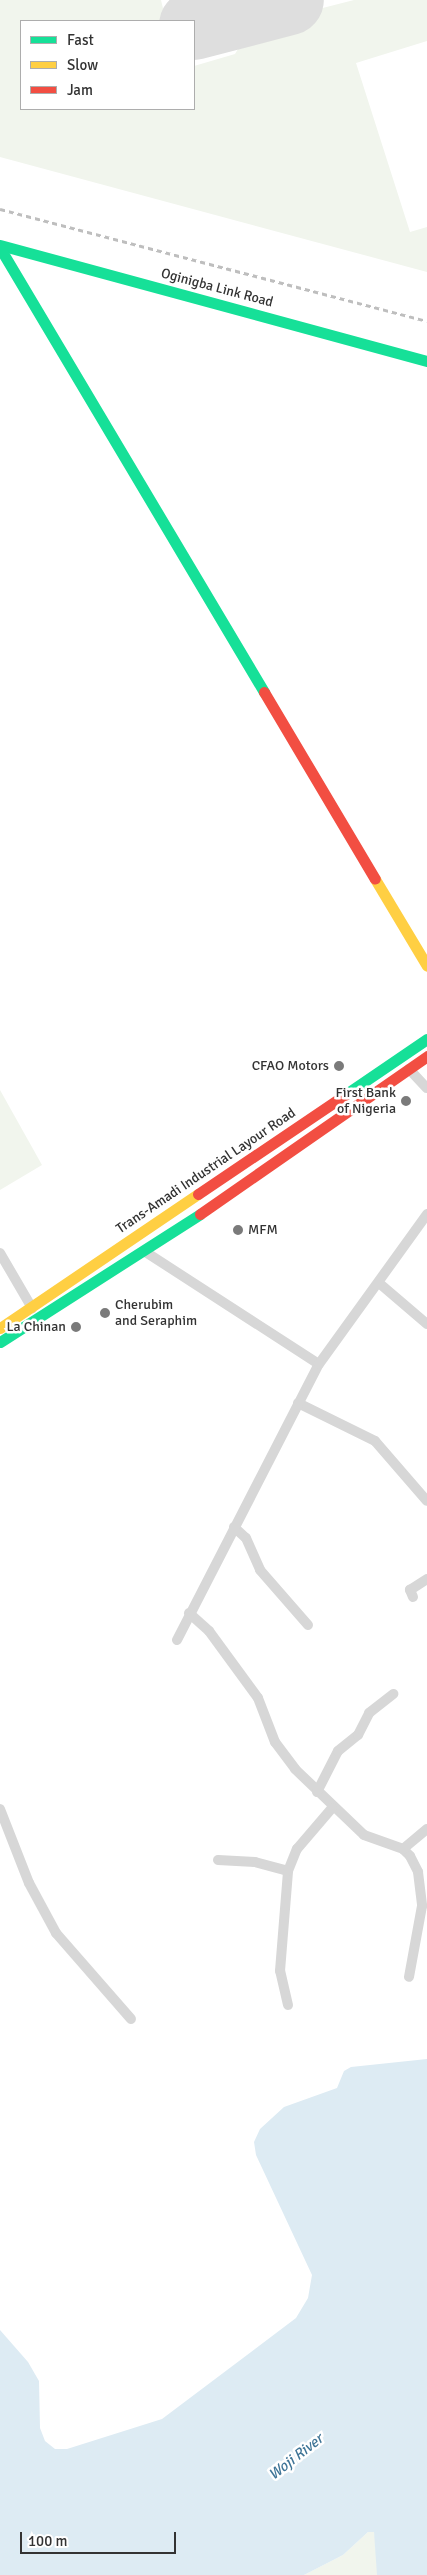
<!DOCTYPE html>
<style>
body{margin:0}
#map{position:relative;width:427px;height:2575px;overflow:hidden;background:#fff;font-family:Signika,sans-serif}
div>[style]{position:absolute}
.green>*{inset:0;background:#f1f5ed}
.water>*{inset:0;background:#ddebf3}
.runway>*{height:70px;margin:-35px;padding:0 35px;transform-origin:35px;border-radius:35px;background:#dedede}
.street>*{height:10px;margin:-5px;padding:0 5px;transform-origin:5px;border-radius:5px;background:#d7d7d7}
.fast>*{height:11px;margin:-5.5px;padding:0 5.5px;transform-origin:5.5px;border-radius:5.5px;background:#16e098}
.slow>*{height:11px;margin:-5.5px;padding:0 5.5px;transform-origin:5.5px;border-radius:5.5px;background:#ffcf43}
.jam>*{height:11px;margin:-5.5px;padding:0 5.5px;transform-origin:5.5px;border-radius:5.5px;background:#f24e42}
.rail>*{height:3px;margin-top:-1.5px;transform-origin:0;background:repeating-linear-gradient(90deg,#bebebe 0 5px,transparent 0 9px)}
.dots>*{width:14px;height:14px;translate:-50% -50%;box-sizing:border-box;border:2px solid #fff;border-radius:50%}
span{translate:-50% -50%;white-space:nowrap;text-align:center;line-height:1.15;-webkit-text-stroke:5px #fff;paint-order:stroke}
.street-label{font-size:14px;color:#333}
.poi-label{font-size:14px;color:#333}
.right{translate:-100% -50%;text-align:right}
.left{translate:0 -50%;text-align:left}
.water-label{font-size:15px;color:#3f7597;font-style:italic}
.legend{position:absolute;left:20px;top:20px;width:175px;height:90px;box-sizing:border-box;background:#fff;border:1px solid #adadad;margin:0;padding:6px 9px;list-style:none;font-size:15px;color:#333}
.legend li{display:flex;align-items:center;gap:10px;height:25px}
.legend b{width:25px;border:1px solid #adadad}
.scale{position:absolute;left:20px;top:2532px;width:156px;height:22px;box-sizing:border-box;border:2px solid #333;border-top:0;padding-left:6px;font-size:15px;line-height:18px;white-space:nowrap;color:#333;-webkit-text-stroke:4px #fff;paint-order:stroke}
</style>
<div id="map">
<div class="green">
<div style="clip-path:polygon(0 0,161px 0,166px 21px,21px 21px,21px 109px,194px 109px,194px 66px,235px 54px,252px 26px,354px 0,427px 0,427px 41px,356px 63px,410px 232px,427px 227px,427px 272px,0 157px)"></div>
<div style="clip-path:polygon(0 1090px,42px 1165px,0 1190px)"></div>
<div style="clip-path:polygon(368px 2532px,374px 2532px,377px 2541px,377px 2575px,304px 2575px,343px 2555px)"></div>
</div>
<div class="water">
<div style="clip-path:polygon(427px 2059px,427px 2575px,377px 2575px,374px 2532px,368px 2532px,343px 2555px,304px 2575px,0 2575px,0 2330px,28px 2362px,39px 2381px,40px 2428px,45px 2441px,55px 2449px,67px 2449px,162px 2419px,296px 2318px,308px 2298px,312px 2275px,256px 2155px,254px 2142px,260px 2129px,284px 2107px,337px 2088px,344px 2071px,351px 2067px)"></div>
</div>
<div class="runway">
<div style="left:194px;top:25px;width:98px;rotate:-14.7deg"></div>
</div>
<div class="street">
<div style="left:409px;top:1069px;width:26px;rotate:47deg"></div>
<div style="left:144px;top:1251px;width:208px;rotate:32.9deg"></div>
<div style="left:0;top:1253px;width:64px;rotate:59.8deg"></div>
<div style="left:379px;top:1283px;width:63px;rotate:40.5deg"></div>
<div style="left:298px;top:1403px;width:86px;rotate:26.3deg"></div>
<div style="left:375px;top:1441px;width:79px;rotate:49.1deg"></div>
<div style="left:234px;top:1527px;width:16px;rotate:43deg"></div>
<div style="left:246px;top:1538px;width:35px;rotate:66deg"></div>
<div style="left:260px;top:1570px;width:73px;rotate:48.9deg"></div>
<div style="left:413px;top:1597px;width:8px;rotate:-113deg"></div>
<div style="left:410px;top:1590px;width:20px;rotate:-33deg"></div>
<div style="left:189px;top:1613px;width:27px;rotate:42deg"></div>
<div style="left:209px;top:1631px;width:83px;rotate:53.8deg"></div>
<div style="left:258px;top:1698px;width:47px;rotate:68.9deg"></div>
<div style="left:275px;top:1742px;width:34px;rotate:53deg"></div>
<div style="left:295px;top:1769px;width:95px;rotate:43.7deg"></div>
<div style="left:364px;top:1835px;width:41px;rotate:19.7deg"></div>
<div style="left:403px;top:1849px;width:10px;rotate:45deg"></div>
<div style="left:410px;top:1856px;width:18px;rotate:63deg"></div>
<div style="left:418px;top:1872px;width:34px;rotate:83deg"></div>
<div style="left:422px;top:1906px;width:72px;rotate:100.4deg"></div>
<div style="left:177px;top:1640px;width:310px;rotate:-62.8deg"></div>
<div style="left:319px;top:1364px;width:185px;rotate:-54.2deg"></div>
<div style="left:317px;top:1792px;width:46px;rotate:-62.9deg"></div>
<div style="left:338px;top:1751px;width:26px;rotate:-39deg"></div>
<div style="left:358px;top:1735px;width:25px;rotate:-63deg"></div>
<div style="left:369px;top:1713px;width:31px;rotate:-38deg"></div>
<div style="left:0;top:1809px;width:79px;rotate:68.6deg"></div>
<div style="left:29px;top:1883px;width:57px;rotate:61.6deg"></div>
<div style="left:56px;top:1933px;width:114px;rotate:48.9deg"></div>
<div style="left:403px;top:1849px;width:31px;rotate:-40deg"></div>
<div style="left:218px;top:1860px;width:37px;rotate:3deg"></div>
<div style="left:255px;top:1862px;width:34px;rotate:15deg"></div>
<div style="left:288px;top:2005px;width:35px;rotate:-103deg"></div>
<div style="left:280px;top:1971px;width:100px;rotate:-85.4deg"></div>
<div style="left:288px;top:1871px;width:24px;rotate:-68deg"></div>
<div style="left:297px;top:1849px;width:54px;rotate:-49.5deg"></div>
</div>
<div class="fast">
<div style="left:0;top:245px;width:442px;rotate:15.2deg"></div>
<div style="left:0;top:248px;width:517px;rotate:59.26deg"></div>
<div style="left:346px;top:1094px;width:98px;rotate:-34.2deg"></div>
<div style="left:0;top:1342px;width:237px;rotate:-32.6deg"></div>
</div>
<div class="slow">
<div style="left:375px;top:879px;width:101px;rotate:59.1deg"></div>
<div style="left:0;top:1328px;width:239px;rotate:-34.1deg"></div>
</div>
<div class="jam">
<div style="left:264px;top:692px;width:217px;rotate:59.3deg"></div>
<div style="left:198px;top:1194px;width:179px;rotate:-34deg"></div>
<div style="left:200px;top:1214px;width:277px;rotate:-34.8deg"></div>
</div>
<div class="rail">
<div style="left:0;top:209px;width:441px;rotate:14.7deg"></div>
</div>
<div class="dots">
<div style="left:339px;top:1066px;background:#7a7a7a"></div>
<div style="left:406px;top:1101px;background:#7a7a7a"></div>
<div style="left:238px;top:1230px;background:#7a7a7a"></div>
<div style="left:105px;top:1313px;background:#7a7a7a"></div>
<div style="left:76px;top:1327px;background:#7a7a7a"></div>
</div>
<div class="street-label">
<span style="left:217px;top:288px;rotate:15deg">Oginigba Link Road</span>
<span style="left:206px;top:1171px;rotate:-34deg">Trans-Amadi Industrial Layour Road</span>
</div>
<div class="poi-label">
<span class="right" style="left:329px;top:1066px">CFAO Motors</span>
<span class="right" style="left:396px;top:1101px">First Bank<br>of Nigeria</span>
<span class="left" style="left:248px;top:1230px">MFM</span>
<span class="left" style="left:115px;top:1313px">Cherubim<br>and Seraphim</span>
<span class="right" style="left:66px;top:1327px">La Chinan</span>
</div>
<div class="water-label">
<span style="left:296px;top:2457px;rotate:-38deg">Woji River</span>
</div>
<ul class="legend">
<li><b style="height:6px;background:#16e098"></b>Fast</li>
<li><b style="height:6px;background:#ffcf43"></b>Slow</li>
<li><b style="height:6px;background:#f24e42"></b>Jam</li>
</ul>
<div class="scale">100 m</div>
</div>
